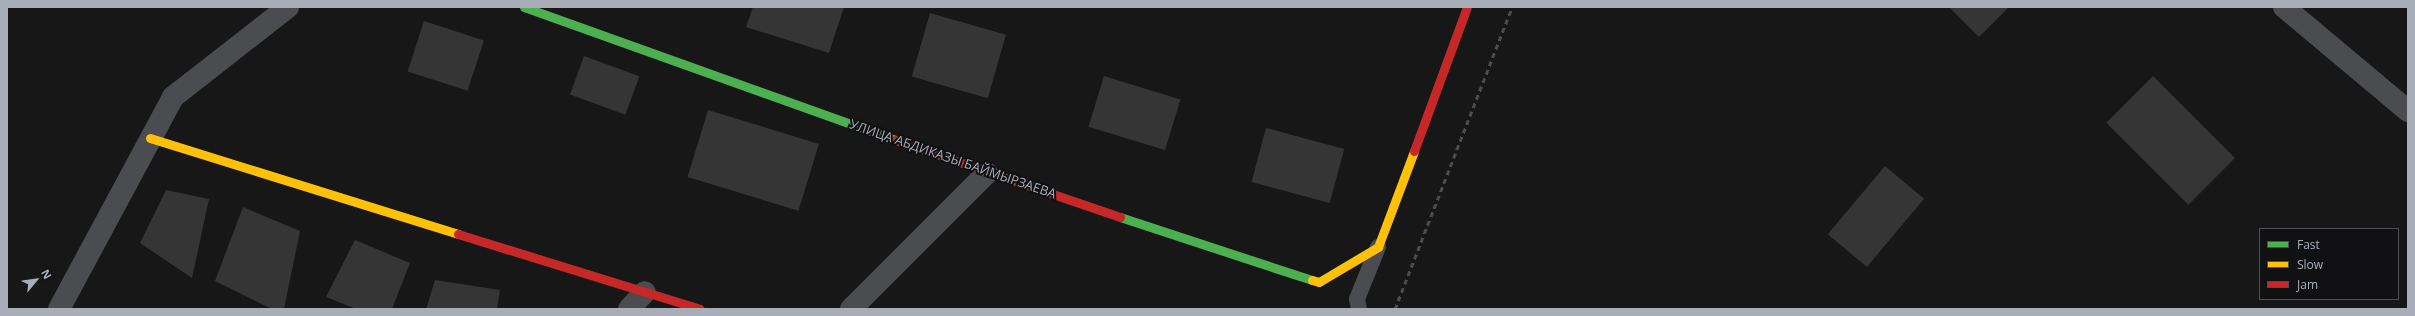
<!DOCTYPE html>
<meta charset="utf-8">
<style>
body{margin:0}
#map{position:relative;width:2415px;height:316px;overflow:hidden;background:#171717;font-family:"Open Sans",sans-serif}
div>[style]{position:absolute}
.building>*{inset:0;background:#353536;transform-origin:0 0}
.lane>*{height:16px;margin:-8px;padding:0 8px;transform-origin:8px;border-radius:8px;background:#4b4c50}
.street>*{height:22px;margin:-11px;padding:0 11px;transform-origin:11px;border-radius:11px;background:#4b4c50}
.fast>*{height:9px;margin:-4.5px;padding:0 4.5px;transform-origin:4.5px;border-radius:4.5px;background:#4caf50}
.slow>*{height:9px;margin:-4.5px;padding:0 4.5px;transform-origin:4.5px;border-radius:4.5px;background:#ffc107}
.jam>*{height:9px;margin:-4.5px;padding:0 4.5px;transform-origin:4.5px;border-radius:4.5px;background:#c62828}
.rail>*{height:3px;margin-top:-1.5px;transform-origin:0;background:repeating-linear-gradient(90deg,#4b4c4f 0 5px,transparent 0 9px)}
span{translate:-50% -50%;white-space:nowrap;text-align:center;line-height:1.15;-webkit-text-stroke:4px #111113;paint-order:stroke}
.street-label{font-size:13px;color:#a8adb8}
.frame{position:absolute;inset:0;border:8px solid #a8adb8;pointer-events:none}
.legend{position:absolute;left:2259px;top:228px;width:140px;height:72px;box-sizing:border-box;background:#111113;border:1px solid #4d4f55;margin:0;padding:5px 7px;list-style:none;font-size:12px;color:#a8adb8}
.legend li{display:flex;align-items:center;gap:8px;height:20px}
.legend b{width:20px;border:1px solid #4d4f55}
.north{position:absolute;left:16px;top:260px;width:40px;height:40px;-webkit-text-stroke:3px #111113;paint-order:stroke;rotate:61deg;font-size:11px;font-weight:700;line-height:16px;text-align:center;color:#a8adb8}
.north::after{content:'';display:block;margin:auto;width:14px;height:18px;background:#a8adb8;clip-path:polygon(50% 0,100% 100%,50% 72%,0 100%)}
</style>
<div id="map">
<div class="building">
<div style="clip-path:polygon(753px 7px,844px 7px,829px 53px,746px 27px)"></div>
<div style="clip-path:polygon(1949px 7px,2009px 7px,1979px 37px)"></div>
<div style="left:930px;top:13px;width:79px;height:66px;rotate:16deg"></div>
<div style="left:424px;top:21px;width:63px;height:53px;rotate:18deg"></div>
<div style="left:584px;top:56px;width:59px;height:41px;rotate:20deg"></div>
<div style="left:1104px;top:76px;width:80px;height:53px;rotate:17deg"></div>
<div style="left:2153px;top:76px;width:116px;height:66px;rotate:45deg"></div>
<div style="left:708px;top:110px;width:116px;height:70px;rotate:17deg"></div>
<div style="left:1266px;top:128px;width:81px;height:56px;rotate:15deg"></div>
<div style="left:1885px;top:166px;width:51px;height:89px;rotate:40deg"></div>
<div style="clip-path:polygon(166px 190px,209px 199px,192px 278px,140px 243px)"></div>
<div style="clip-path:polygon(243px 207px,300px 231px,284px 309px,272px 309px,215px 281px)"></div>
<div style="clip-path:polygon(355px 240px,410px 263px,392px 309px,356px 309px,326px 297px)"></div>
<div style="clip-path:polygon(435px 280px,500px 290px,497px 309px,426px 309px)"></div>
</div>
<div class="lane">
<div style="left:1359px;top:309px;width:10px;rotate:-101deg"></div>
<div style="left:1357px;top:299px;width:56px;rotate:-68deg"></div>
</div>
<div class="street">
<div style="left:2284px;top:7px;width:162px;rotate:40deg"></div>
<div style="left:59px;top:309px;width:241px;rotate:-61.7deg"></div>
<div style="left:173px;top:97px;width:146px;rotate:-38deg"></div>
<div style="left:629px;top:309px;width:23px;rotate:-47deg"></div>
<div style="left:851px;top:309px;width:192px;rotate:-45deg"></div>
</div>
<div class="fast">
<div style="left:524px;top:7px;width:394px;rotate:19.7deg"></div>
<div style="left:1120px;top:217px;width:202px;rotate:18.2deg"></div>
</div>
<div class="slow">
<div style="left:150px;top:138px;width:323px;rotate:17.3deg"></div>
<div style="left:1312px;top:280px;width:7px;rotate:16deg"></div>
<div style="left:1319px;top:282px;width:69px;rotate:-30.7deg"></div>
<div style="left:1378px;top:247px;width:103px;rotate:-69.4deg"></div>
</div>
<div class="jam">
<div style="left:895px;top:140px;width:238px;rotate:18.9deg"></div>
<div style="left:1414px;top:151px;width:153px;rotate:-69.8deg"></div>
<div style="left:458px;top:234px;width:253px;rotate:17.2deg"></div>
</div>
<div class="rail">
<div style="left:1395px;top:309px;width:324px;rotate:-68.8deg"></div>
</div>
<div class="street-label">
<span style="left:953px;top:159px;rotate:19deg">УЛИЦА АБДИКАЗЫ БАЙМЫРЗАЕВА</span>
</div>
<div class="frame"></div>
<ul class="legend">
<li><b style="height:5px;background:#4caf50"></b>Fast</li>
<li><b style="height:5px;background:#ffc107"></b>Slow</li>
<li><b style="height:5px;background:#c62828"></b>Jam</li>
</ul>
<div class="north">N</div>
</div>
